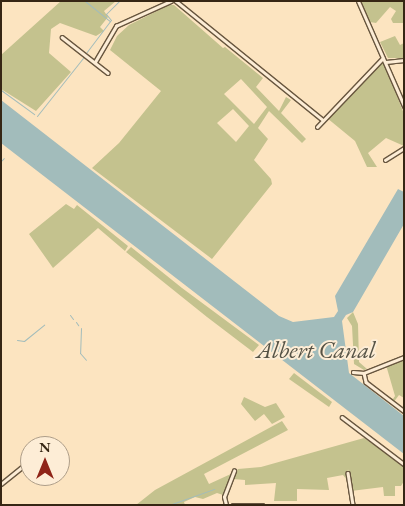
<!DOCTYPE html>
<style>
body{margin:0}
#map{position:relative;width:405px;height:506px;overflow:hidden;background:#fce4c0;font-family:"EB Garamond",serif}
div>[style]{position:absolute}
.green>*{inset:0;background:#c4c28e}
.water>*{inset:0;background:#a2bcbb}
.stream>*{height:1px;margin:-0.5px;padding:0 0.5px;transform-origin:0.5px;border-radius:0.5px;background:#a2bcbb}
.roads{filter:drop-shadow(1px 0 #68563f) drop-shadow(-1px 0 #68563f) drop-shadow(0 1px #68563f) drop-shadow(0 -1px #68563f)}
.minor>*{height:2.5px;margin:-1.25px;padding:0 1.25px;transform-origin:1.25px;border-radius:1.25px;background:#fdedd6}
.tertiary>*{height:3px;margin:-1.5px;padding:0 1.5px;transform-origin:1.5px;border-radius:1.5px;background:#fdedd6}
span{translate:-50% -50%;white-space:nowrap;text-align:center;line-height:1.15;-webkit-text-stroke:4px #fdedd6;paint-order:stroke}
.water-label{font-size:24px;color:#565346;font-style:italic}
.frame{position:absolute;inset:0;border:2px solid #362614;pointer-events:none}
.north{position:absolute;left:20px;top:436px;width:50px;height:50px;box-sizing:border-box;background:#fdedd6;border:1px solid #ad9d88;border-radius:50%;rotate:0deg;font-size:14px;font-weight:700;line-height:20px;text-align:center;color:#362614}
.north::after{content:'';display:block;margin:auto;width:18px;height:22px;background:#8f2418;clip-path:polygon(50% 0,100% 100%,50% 72%,0 100%)}
</style>
<div id="map">
<div class="green">
<div style="clip-path:polygon(61px 1px,116px 1px,104px 11px,108px 17px,100px 27px,104px 31px,96px 36px,60px 23px,51px 29px,49px 53px,71px 72px,36px 111px,1px 89px,1px 55px)"></div>
<div style="clip-path:polygon(360px 1px,404px 1px,404px 23px,393px 23px,391px 19px,396px 11px,390px 7px,376px 23px,370px 22px)"></div>
<div style="clip-path:polygon(evenodd,169px 5px,174px 5px,223px 48px,225px 47px,263px 78px,256px 87px,279px 111px,286px 97px,291px 100px,281px 113px,306px 139px,302px 143px,269px 111px,258px 128px,268px 139px,254px 160px,271px 179px,272px 184px,212px 259px,92px 168px,119px 143px,161px 91px,110px 50px,117px 36px,129px 25px,169px 5px,241px 79px,267px 107px,254px 124px,224px 94px,241px 79px,169px 5px,233px 109px,249px 126px,236px 142px,217px 123px,233px 109px)"></div>
<div style="clip-path:polygon(395px 36px,400px 45px,404px 43px,404px 58px,388px 58px,380px 42px)"></div>
<div style="clip-path:polygon(384px 62px,404px 114px,404px 146px,386px 138px,368px 153px,377px 167px,367px 167px,355px 141px,327px 118px,376px 65px)"></div>
<div style="clip-path:polygon(66px 204px,74px 209px,77px 205px,128px 246px,125px 251px,98px 228px,53px 268px,29px 234px)"></div>
<div style="clip-path:polygon(131px 247px,182px 288px,259px 345px,253px 352px,207px 317px,126px 252px)"></div>
<div style="clip-path:polygon(353px 312px,358px 324px,359px 362px,367px 369px,364px 370px,354px 364px,352px 326px,347px 318px)"></div>
<div style="clip-path:polygon(404px 358px,404px 398px,399px 395px,393px 403px,378px 390px,393px 399px,395px 396px,386px 365px)"></div>
<div style="clip-path:polygon(294px 373px,332px 402px,329px 407px,289px 379px)"></div>
<div style="clip-path:polygon(244px 397px,265px 407px,276px 403px,285px 417px,272px 424px,264px 414px,255px 421px,241px 404px)"></div>
<div style="clip-path:polygon(282px 421px,288px 430px,204px 474px,209px 484px,233px 473px,223px 495px,217px 493px,203px 499px,195px 497px,184px 502px,185px 505px,136px 505px,155px 490px)"></div>
<div style="clip-path:polygon(364px 438px,404px 465px,404px 481px,401px 486px,395px 486px,395px 496px,384px 496px,383px 487px,351px 491px,348px 469px,347px 480px,343px 475px,327px 478px,329px 490px,297px 489px,297px 501px,274px 501px,276px 483px,245px 485px,245px 480px,233px 479px,238px 469px,261px 467px)"></div>
</div>
<div class="water">
<div style="clip-path:polygon(1px 100px,279px 316px,293px 322px,334px 317px,338px 311px,335px 296px,398px 189px,404px 192px,404px 224px,353px 312px,346px 315px,342px 321px,349px 373px,404px 416px,404px 454px,1px 143px)"></div>
</div>
<div class="stream">
<div style="left:85px;top:1px;width:32px;rotate:39deg"></div>
<div style="left:86px;top:53px;width:41px;rotate:-52.9deg"></div>
<div style="left:111px;top:20px;width:8px;rotate:-130deg"></div>
<div style="left:106px;top:14px;width:18px;rotate:-45deg"></div>
<div style="left:1px;top:90px;width:41px;rotate:36deg"></div>
<div style="left:37px;top:116px;width:74px;rotate:-51.6deg"></div>
<div style="left:1px;top:161px;width:4px;rotate:-45deg"></div>
<div style="left:70px;top:315px;width:5px;rotate:53deg"></div>
<div style="left:76px;top:322px;width:4px;rotate:56deg"></div>
<div style="left:81px;top:328px;width:25px;rotate:92deg"></div>
<div style="left:80px;top:353px;width:9px;rotate:49deg"></div>
<div style="left:17px;top:340px;width:7px;rotate:8deg"></div>
<div style="left:24px;top:341px;width:26px;rotate:-39deg"></div>
<div style="left:169px;top:505px;width:48px;rotate:-19.6deg"></div>
</div>
<div class="roads">
<div class="minor">
<div style="left:176px;top:1px;width:189px;rotate:39deg"></div>
<div style="left:62px;top:37px;width:58px;rotate:38deg"></div>
<div style="left:95px;top:62px;width:42px;rotate:-59.7deg"></div>
<div style="left:116px;top:26px;width:60px;rotate:-24.4deg"></div>
<div style="left:386px;top:62px;width:18px;rotate:-6deg"></div>
<div style="left:317px;top:127px;width:95px;rotate:-46.3deg"></div>
<div style="left:385px;top:160px;width:22px;rotate:-32deg"></div>
<div style="left:353px;top:372px;width:11px;rotate:5deg"></div>
<div style="left:364px;top:373px;width:43px;rotate:-21.8deg"></div>
<div style="left:364px;top:373px;width:9px;rotate:77deg"></div>
<div style="left:366px;top:382px;width:48px;rotate:37.3deg"></div>
<div style="left:342px;top:417px;width:78px;rotate:37.2deg"></div>
<div style="left:348px;top:473px;width:32px;rotate:81deg"></div>
<div style="left:1px;top:484px;width:32px;rotate:-39deg"></div>
<div style="left:226px;top:505px;width:8px;rotate:-104deg"></div>
<div style="left:224px;top:497px;width:28px;rotate:-69deg"></div>
<div style="left:233px;top:505px;width:30px"></div>
</div>
<div class="tertiary">
<div style="left:358px;top:1px;width:115px;rotate:66.3deg"></div>
</div>
</div>
<div class="water-label">
<span style="left:316px;top:350px">Albert Canal</span>
</div>
<div class="frame"></div>
<div class="north">N</div>
</div>
